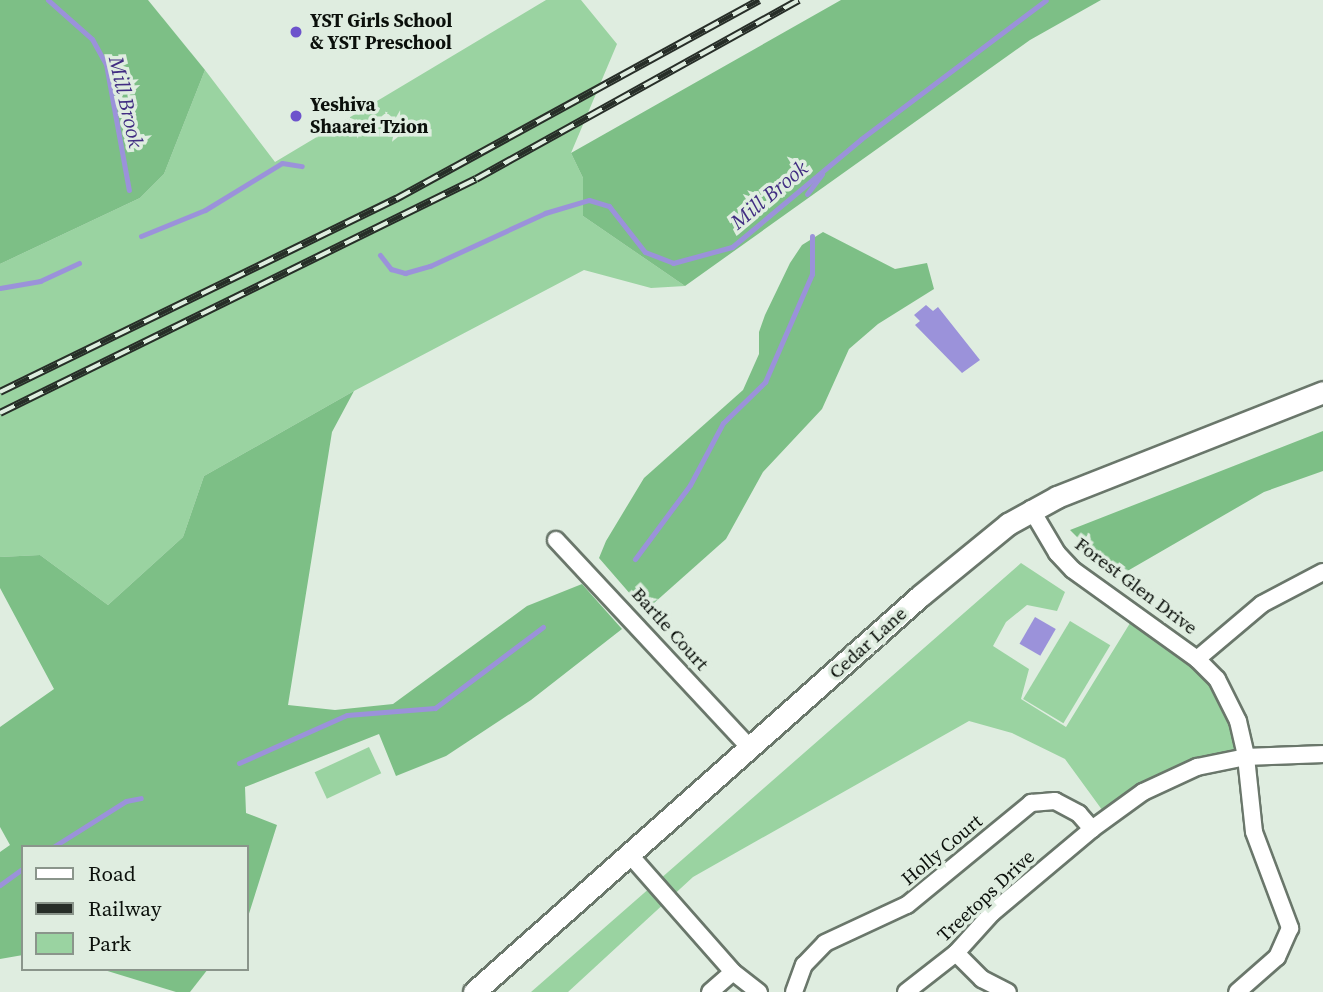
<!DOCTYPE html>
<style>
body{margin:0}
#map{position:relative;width:1323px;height:992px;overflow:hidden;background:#dfede0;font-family:"Source Serif 4",serif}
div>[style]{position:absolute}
.green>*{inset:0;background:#9ad3a1;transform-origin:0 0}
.forest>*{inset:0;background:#7dbf86}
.water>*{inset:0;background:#9b92da;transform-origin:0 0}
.stream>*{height:5px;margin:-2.5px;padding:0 2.5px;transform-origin:2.5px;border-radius:2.5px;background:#9b92da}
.roads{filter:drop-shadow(2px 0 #6a776b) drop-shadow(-2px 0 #6a776b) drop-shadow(0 2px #6a776b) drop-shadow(0 -2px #6a776b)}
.minor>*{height:16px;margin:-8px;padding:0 8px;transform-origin:8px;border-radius:8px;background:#fff}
.tertiary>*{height:21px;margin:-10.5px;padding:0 10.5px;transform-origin:10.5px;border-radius:10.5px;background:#fff}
.rail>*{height:8px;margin-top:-4px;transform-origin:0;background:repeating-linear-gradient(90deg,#dfede0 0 16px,#272e28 0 32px);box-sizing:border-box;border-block:2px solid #272e28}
.dots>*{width:19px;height:19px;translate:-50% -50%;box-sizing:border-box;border:4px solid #dfede0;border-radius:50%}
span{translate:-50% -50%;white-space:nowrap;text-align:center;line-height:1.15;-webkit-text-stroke:7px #dfede0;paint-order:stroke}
.poi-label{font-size:19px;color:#0b100b;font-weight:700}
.left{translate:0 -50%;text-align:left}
.street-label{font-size:19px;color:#0b100b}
.water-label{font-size:21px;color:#412d82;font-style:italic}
.legend{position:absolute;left:21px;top:845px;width:228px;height:126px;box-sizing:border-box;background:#dfede0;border:2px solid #8a958b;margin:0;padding:9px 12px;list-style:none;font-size:21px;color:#0b100b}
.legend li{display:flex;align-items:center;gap:14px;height:35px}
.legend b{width:35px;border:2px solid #8a958b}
</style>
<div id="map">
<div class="green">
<div style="clip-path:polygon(546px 0,581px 0,617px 44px,571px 153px,583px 178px,583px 216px,685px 286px,651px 288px,584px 270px,354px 391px,204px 476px,183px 537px,108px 605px,40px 555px,0 557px,0 264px,140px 198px,164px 174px,205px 70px,275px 162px)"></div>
<div style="clip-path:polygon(1021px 563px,1065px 592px,1057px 611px,1027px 605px,1006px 622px,993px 646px,1029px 669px,1021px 699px,1066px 727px,1135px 615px,1217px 679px,1246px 757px,1218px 761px,1108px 818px,1065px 759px,1012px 733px,969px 721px,693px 877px,568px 992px,531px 992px)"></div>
<div style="left:1070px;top:621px;width:47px;height:91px;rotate:31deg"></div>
<div style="left:369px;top:747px;width:29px;height:60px;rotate:65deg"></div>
</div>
<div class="forest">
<div style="clip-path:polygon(0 0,148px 0,205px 70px,164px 174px,140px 198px,0 264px)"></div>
<div style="clip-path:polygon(841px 0,1101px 0,1030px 40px,685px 286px,583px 216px,583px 178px,571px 153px)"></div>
<div style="clip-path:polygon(823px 232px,895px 269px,927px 263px,934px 289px,878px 324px,849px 349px,822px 409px,763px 472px,726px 539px,645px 611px,599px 558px,606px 541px,644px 478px,743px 390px,759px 354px,759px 332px,765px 315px,790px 263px,802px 245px)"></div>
<div style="clip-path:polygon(354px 391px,332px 432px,288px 705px,335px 710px,393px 704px,527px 606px,582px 584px,622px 629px,531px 700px,446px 756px,396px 776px,379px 734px,245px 787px,246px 813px,277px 825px,247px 920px,247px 847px,23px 847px,23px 955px,0 959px,0 852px,10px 845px,0 827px,0 727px,54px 689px,0 588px,0 557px,40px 555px,108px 605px,183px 537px,204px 476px)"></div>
<div style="clip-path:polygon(1323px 431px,1323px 471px,1264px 492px,1117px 577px,1070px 530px)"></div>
<div style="clip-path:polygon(101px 969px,208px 969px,190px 992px,176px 992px)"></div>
</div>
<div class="water">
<div style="clip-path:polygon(926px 305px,933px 311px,938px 307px,980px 360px,962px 373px,915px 325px,920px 321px,914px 315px)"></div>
<div style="left:1035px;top:617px;width:24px;height:31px;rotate:30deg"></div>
</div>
<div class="stream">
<div style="left:48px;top:0;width:59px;rotate:41.6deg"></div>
<div style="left:92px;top:39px;width:29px;rotate:61deg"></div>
<div style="left:106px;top:64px;width:128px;rotate:79.7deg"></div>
<div style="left:807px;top:194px;width:25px;rotate:-53deg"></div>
<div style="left:141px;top:236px;width:69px;rotate:-22.1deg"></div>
<div style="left:205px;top:210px;width:90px;rotate:-31.4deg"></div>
<div style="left:282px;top:163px;width:20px;rotate:9deg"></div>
<div style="left:380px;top:255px;width:18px;rotate:52deg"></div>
<div style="left:391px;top:269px;width:15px;rotate:16deg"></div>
<div style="left:405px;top:273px;width:26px;rotate:-16deg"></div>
<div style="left:430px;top:266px;width:127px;rotate:-24.7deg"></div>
<div style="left:545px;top:213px;width:46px;rotate:-16.5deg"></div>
<div style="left:589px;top:200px;width:21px;rotate:17deg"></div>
<div style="left:609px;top:206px;width:58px;rotate:52deg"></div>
<div style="left:645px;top:252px;width:30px;rotate:21deg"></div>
<div style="left:673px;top:263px;width:61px;rotate:-15.2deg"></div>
<div style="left:732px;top:247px;width:168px;rotate:-39.9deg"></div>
<div style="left:861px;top:139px;width:231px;rotate:-36.9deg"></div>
<div style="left:0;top:288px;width:41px;rotate:-9.9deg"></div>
<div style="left:40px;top:281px;width:43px;rotate:-24.8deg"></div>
<div style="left:635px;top:559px;width:92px;rotate:-53.4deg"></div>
<div style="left:690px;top:485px;width:70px;rotate:-62deg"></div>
<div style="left:723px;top:423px;width:59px;rotate:-44.3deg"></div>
<div style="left:765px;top:382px;width:118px;rotate:-66.5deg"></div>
<div style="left:812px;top:274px;width:38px;rotate:-90deg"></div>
<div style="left:239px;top:763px;width:118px;rotate:-24deg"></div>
<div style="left:347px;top:715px;width:88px;rotate:-4.5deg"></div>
<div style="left:435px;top:708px;width:135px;rotate:-36.9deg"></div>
<div style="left:53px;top:847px;width:86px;rotate:-32.2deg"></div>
<div style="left:126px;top:801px;width:15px;rotate:-11deg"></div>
<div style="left:0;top:885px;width:29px;rotate:-36deg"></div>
</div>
<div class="roads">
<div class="minor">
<div style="left:1031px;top:509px;width:51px;rotate:59.4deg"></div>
<div style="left:1057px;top:553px;width:23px;rotate:47deg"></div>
<div style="left:1073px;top:570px;width:153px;rotate:35.7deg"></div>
<div style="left:1197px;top:659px;width:28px;rotate:45deg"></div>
<div style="left:1217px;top:679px;width:47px;rotate:63.4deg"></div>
<div style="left:1238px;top:721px;width:37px;rotate:77deg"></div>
<div style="left:1246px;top:757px;width:77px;rotate:-2.2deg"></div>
<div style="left:556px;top:540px;width:284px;rotate:47deg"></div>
<div style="left:1197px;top:659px;width:85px;rotate:-40.2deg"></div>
<div style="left:1262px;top:604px;width:69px;rotate:-27.7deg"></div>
<div style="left:629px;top:854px;width:157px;rotate:48.6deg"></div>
<div style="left:733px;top:972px;width:33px;rotate:38deg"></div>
<div style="left:956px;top:953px;width:37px;rotate:45deg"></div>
<div style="left:982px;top:979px;width:29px;rotate:27deg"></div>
<div style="left:710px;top:992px;width:30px;rotate:-41deg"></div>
<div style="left:794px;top:992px;width:29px;rotate:-70deg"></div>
<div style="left:804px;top:965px;width:30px;rotate:-46deg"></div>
<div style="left:825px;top:943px;width:90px;rotate:-24.9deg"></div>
<div style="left:907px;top:905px;width:161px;rotate:-39.4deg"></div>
<div style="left:1031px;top:803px;width:24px;rotate:-5deg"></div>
<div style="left:1055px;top:801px;width:27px;rotate:28deg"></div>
<div style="left:1079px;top:814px;width:20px;rotate:49deg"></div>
<div style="left:906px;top:992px;width:63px;rotate:-38deg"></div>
<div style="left:956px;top:953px;width:54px;rotate:-48deg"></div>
<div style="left:992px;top:913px;width:131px;rotate:-40deg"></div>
<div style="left:1092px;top:829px;width:63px;rotate:-36deg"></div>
<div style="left:1143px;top:792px;width:60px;rotate:-24.8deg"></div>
<div style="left:1197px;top:767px;width:50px;rotate:-11.5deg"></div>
<div style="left:1246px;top:757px;width:75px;rotate:83.9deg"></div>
<div style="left:1254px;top:832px;width:103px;rotate:69.4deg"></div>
<div style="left:1290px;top:928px;width:32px;rotate:114deg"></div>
<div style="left:1277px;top:957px;width:53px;rotate:138.8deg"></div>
</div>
<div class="tertiary">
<div style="left:474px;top:992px;width:596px;rotate:-41.6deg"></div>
<div style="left:920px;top:596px;width:114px;rotate:-39.3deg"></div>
<div style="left:1008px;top:524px;width:56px;rotate:-28.9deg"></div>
<div style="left:1057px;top:497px;width:286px;rotate:-21.5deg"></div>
</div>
</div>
<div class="rail">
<div style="left:0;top:392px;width:441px;rotate:-26deg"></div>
<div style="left:396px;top:199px;width:414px;rotate:-28.7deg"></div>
<div style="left:0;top:413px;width:530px;rotate:-26.18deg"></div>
<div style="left:476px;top:179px;width:369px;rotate:-29deg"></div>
</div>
<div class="dots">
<div style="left:296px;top:32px;background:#6d53cc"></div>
<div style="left:296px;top:116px;background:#6d53cc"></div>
</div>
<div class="poi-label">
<span class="left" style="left:310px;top:32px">YST Girls School<br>&amp; YST Preschool</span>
<span class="left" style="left:310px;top:116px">Yeshiva<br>Shaarei Tzion</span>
</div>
<div class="street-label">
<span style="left:1136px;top:586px;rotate:37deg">Forest Glen Drive</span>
<span style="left:670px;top:629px;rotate:48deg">Bartle Court</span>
<span style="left:868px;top:643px;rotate:-42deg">Cedar Lane</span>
<span style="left:942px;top:850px;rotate:-40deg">Holly Court</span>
<span style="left:986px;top:896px;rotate:-43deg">Treetops Drive</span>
</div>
<div class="water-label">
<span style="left:126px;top:102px;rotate:77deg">Mill Brook</span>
<span style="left:769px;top:195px;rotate:-40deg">Mill Brook</span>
</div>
<ul class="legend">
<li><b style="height:9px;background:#fff"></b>Road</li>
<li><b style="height:9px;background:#272e28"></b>Railway</li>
<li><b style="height:19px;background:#9ad3a1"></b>Park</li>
</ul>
</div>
